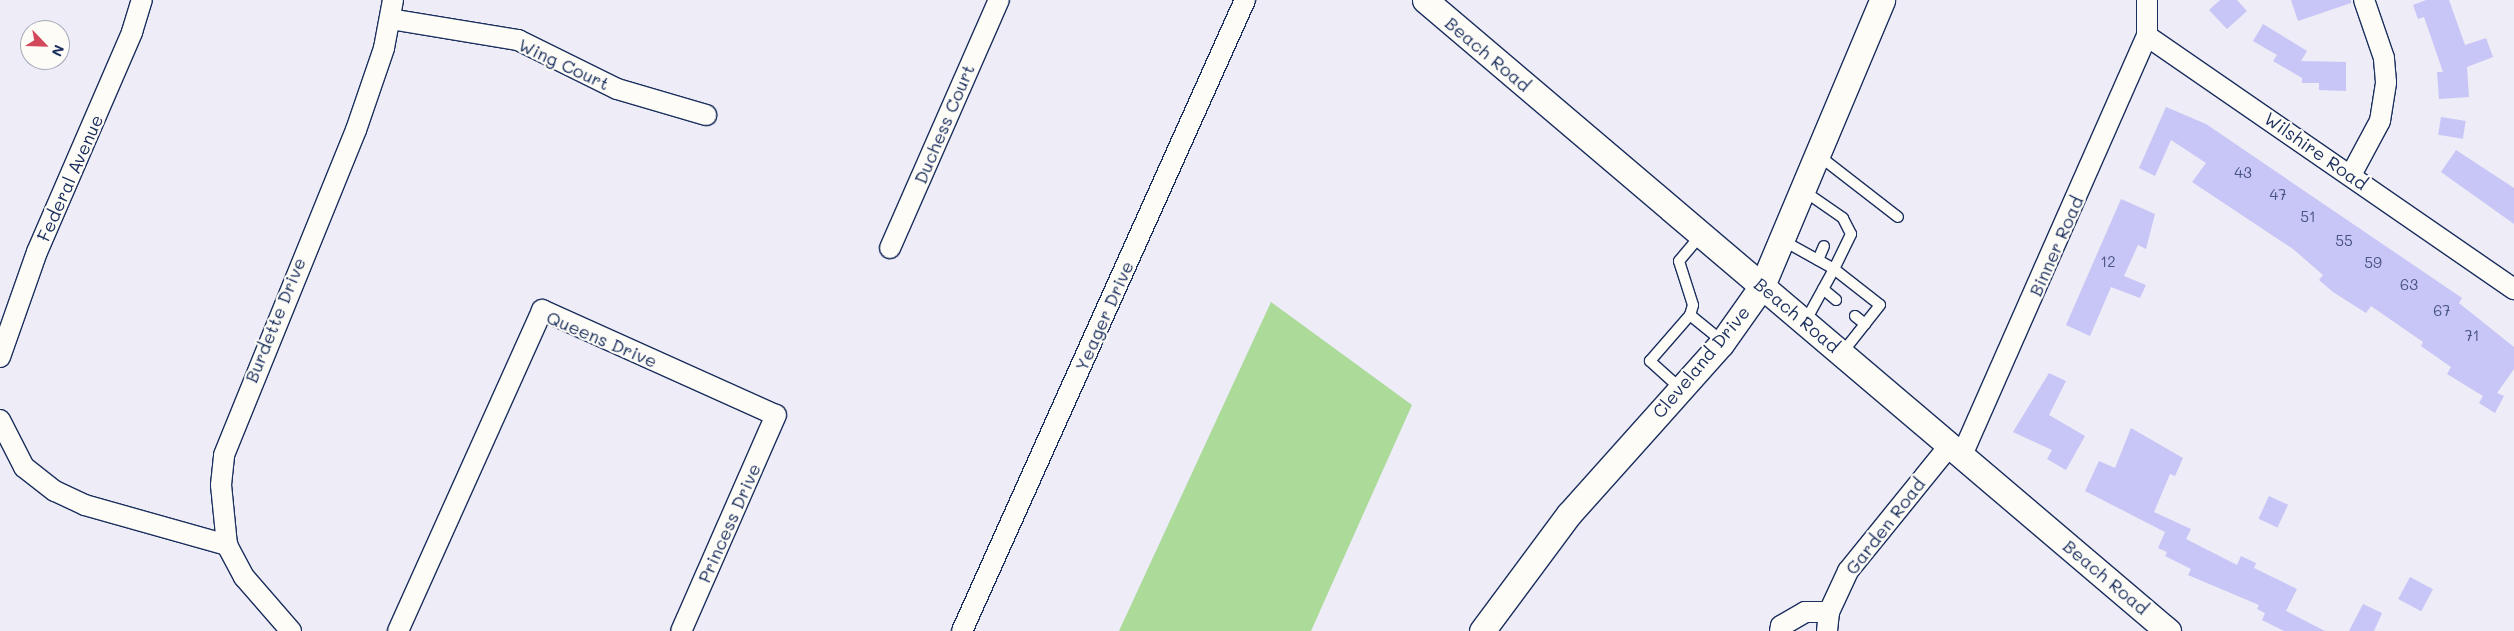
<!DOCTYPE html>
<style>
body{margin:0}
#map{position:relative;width:2514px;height:631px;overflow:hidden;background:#edecf7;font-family:Mali,sans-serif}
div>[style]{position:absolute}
.green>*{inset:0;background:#abda99}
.building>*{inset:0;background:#c8c5f7;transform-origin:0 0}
.roads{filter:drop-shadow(1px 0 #1b2f5e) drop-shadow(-1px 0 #1b2f5e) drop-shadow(0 1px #1b2f5e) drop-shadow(0 -1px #1b2f5e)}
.service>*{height:10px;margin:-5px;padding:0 5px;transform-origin:5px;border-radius:5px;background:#fdfcf7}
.minor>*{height:20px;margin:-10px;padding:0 10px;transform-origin:10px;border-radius:10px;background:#fdfcf7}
.tertiary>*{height:25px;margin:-12.5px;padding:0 12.5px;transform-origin:12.5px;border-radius:12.5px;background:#fdfcf7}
span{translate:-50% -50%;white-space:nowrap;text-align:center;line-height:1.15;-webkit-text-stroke:4.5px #fdfcf7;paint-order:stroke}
.number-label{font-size:15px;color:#465484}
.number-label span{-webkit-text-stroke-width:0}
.street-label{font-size:18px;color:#1b2f5e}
.north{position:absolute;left:20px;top:20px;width:50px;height:50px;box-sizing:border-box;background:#fdfcf7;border:1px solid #a3aaba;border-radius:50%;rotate:114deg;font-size:14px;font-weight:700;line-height:20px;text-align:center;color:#1b2f5e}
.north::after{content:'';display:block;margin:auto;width:18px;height:22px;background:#d1495b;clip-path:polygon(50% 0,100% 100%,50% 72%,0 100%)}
</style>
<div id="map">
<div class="green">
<div style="clip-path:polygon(1271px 302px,1412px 405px,1311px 631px,1119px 631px)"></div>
</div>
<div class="building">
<div style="clip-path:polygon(2220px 0,2237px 0,2247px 11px,2227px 29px,2209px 10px)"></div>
<div style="clip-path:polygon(2291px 0,2351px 0,2351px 3px,2298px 21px)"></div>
<div style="clip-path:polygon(2426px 0,2449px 0,2465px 45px,2486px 38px,2493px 57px,2467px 67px,2469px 97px,2439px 99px,2437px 72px,2443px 72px,2424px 17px,2418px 19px,2413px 5px)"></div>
<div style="clip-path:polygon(2263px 24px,2307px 51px,2301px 61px,2346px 62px,2346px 91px,2319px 90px,2319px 83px,2302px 83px,2302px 78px,2273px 61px,2277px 55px,2253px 41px)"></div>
<div style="clip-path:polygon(2166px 107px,2206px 124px,2462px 298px,2459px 303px,2514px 347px,2514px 369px,2497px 393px,2504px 396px,2495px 413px,2479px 403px,2483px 396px,2447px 374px,2451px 367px,2421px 346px,2423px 342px,2371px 306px,2366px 313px,2333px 292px,2319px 280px,2323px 275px,2293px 249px,2192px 182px,2206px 163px,2171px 140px,2155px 176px,2139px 168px)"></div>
<div style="left:2441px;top:117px;width:25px;height:18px;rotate:9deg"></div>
<div style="clip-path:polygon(2456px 150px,2514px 188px,2514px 224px,2441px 172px)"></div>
<div style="clip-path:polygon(2121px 199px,2155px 214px,2146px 249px,2138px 245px,2124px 276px,2146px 285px,2140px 298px,2111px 287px,2090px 336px,2066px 325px)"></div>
<div style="clip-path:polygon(2049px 373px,2066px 381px,2049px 415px,2085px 436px,2066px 470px,2047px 459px,2052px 450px,2013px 432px)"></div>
<div style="clip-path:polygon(2131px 428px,2183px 458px,2175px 476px,2170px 474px,2154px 512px,2191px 529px,2186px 539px,2237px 565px,2241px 556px,2256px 563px,2254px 568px,2297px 589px,2286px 611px,2325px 631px,2284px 631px,2262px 620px,2265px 613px,2257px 609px,2259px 605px,2188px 575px,2191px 569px,2165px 556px,2167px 552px,2158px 548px,2165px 532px,2085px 491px,2099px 461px,2115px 468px)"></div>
<div style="left:2269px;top:496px;width:21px;height:25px;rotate:25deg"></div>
<div style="left:2410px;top:577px;width:26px;height:25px;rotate:28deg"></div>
<div style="clip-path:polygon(2363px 604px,2382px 613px,2374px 631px,2349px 631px)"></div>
</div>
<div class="roads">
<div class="service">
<div style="left:1818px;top:155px;width:101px;rotate:37.8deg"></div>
<div style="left:1782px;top:240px;width:60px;rotate:29.1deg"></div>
<div style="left:1834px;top:269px;width:39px;rotate:-64deg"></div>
<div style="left:1851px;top:234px;width:18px;rotate:-117deg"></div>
<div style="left:1843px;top:218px;width:47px;rotate:-145.3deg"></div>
<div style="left:1818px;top:260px;width:15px;rotate:-67deg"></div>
<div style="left:1823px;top:289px;width:17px;rotate:40deg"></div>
<div style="left:1690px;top:315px;width:41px;rotate:39.1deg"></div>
<div style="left:1855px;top:316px;width:13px;rotate:39deg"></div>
<div style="left:1805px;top:322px;width:60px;rotate:-61.3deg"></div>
<div style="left:1834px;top:269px;width:58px;rotate:38deg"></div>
<div style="left:1880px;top:305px;width:61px;rotate:128.4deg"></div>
<div style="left:1681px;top:389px;width:42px;rotate:-137.9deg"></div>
<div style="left:1650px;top:361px;width:61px;rotate:-49deg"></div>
<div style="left:1690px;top:315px;width:10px;rotate:-73deg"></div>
<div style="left:1693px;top:305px;width:46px;rotate:-107.7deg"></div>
<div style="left:1679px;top:261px;width:34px;rotate:-50deg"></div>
</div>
<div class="minor">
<div style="left:2147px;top:0;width:36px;rotate:90deg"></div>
<div style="left:2147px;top:36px;width:446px;rotate:34.6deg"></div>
<div style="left:390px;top:19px;width:130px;rotate:9.3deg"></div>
<div style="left:518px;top:40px;width:110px;rotate:26.3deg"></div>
<div style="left:617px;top:89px;width:93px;rotate:16.3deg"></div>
<div style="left:2351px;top:175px;width:61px;rotate:-61.8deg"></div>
<div style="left:2380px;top:121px;width:39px;rotate:-81deg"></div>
<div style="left:2386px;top:82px;width:24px;rotate:-95deg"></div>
<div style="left:2384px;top:58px;width:61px;rotate:-109deg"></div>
<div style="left:890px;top:248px;width:271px;rotate:-66.3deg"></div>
<div style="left:0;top:357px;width:111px;rotate:-70.6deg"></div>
<div style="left:37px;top:252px;width:240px;rotate:-66.6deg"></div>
<div style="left:132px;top:32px;width:34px;rotate:-73deg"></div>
<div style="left:0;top:420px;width:53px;rotate:62.9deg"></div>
<div style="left:24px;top:467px;width:39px;rotate:38deg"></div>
<div style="left:55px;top:491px;width:33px;rotate:25deg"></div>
<div style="left:85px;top:505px;width:148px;rotate:15.7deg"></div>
<div style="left:1962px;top:455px;width:458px;rotate:-66.2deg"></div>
<div style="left:291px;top:631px;width:72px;rotate:-131deg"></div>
<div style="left:244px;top:577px;width:36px;rotate:-118deg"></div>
<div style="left:227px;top:545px;width:60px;rotate:-95.7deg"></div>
<div style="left:221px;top:485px;width:30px;rotate:-84deg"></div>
<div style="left:224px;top:455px;width:351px;rotate:-67.9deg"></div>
<div style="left:356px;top:130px;width:87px;rotate:-71.1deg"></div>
<div style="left:384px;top:48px;width:49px;rotate:-79.4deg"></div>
<div style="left:398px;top:631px;width:352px;rotate:-65.8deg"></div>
<div style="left:542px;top:310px;width:256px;rotate:24.2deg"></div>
<div style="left:776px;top:415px;width:236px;rotate:113.7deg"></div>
<div style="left:962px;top:631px;width:692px;rotate:-65.84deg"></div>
<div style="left:1780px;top:631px;width:5px;rotate:-79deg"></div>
<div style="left:1781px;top:626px;width:28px;rotate:-30deg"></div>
<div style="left:1805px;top:612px;width:24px"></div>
<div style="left:1827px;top:631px;width:19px;rotate:-84deg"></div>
<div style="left:1829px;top:612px;width:45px;rotate:-65.1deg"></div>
<div style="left:1848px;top:571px;width:162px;rotate:-51deg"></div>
</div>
<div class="tertiary">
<div style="left:1425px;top:0;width:975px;rotate:40.34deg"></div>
<div style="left:1482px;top:631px;width:146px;rotate:-53.4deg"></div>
<div style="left:1569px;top:514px;width:228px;rotate:-48.2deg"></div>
<div style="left:1721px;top:344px;width:71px;rotate:-54.7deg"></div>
<div style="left:1762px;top:286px;width:310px;rotate:-67.2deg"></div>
</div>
</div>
<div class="number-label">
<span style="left:2243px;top:173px">43</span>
<span style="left:2278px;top:195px">47</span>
<span style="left:2308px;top:217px">51</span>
<span style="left:2344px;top:241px">55</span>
<span style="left:2108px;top:262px">12</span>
<span style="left:2373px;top:263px">59</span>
<span style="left:2409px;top:285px">63</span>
<span style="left:2442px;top:311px">67</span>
<span style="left:2472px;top:336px">71</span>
</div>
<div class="street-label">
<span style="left:1488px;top:54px;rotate:40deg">Beach Road</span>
<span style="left:564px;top:64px;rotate:25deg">Wing Court</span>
<span style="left:944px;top:124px;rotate:-67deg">Duchess Court</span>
<span style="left:2316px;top:151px;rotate:35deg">Wilshire Road</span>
<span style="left:70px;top:178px;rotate:-66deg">Federal Avenue</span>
<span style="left:2056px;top:246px;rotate:-66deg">Binner Road</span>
<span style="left:1797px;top:315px;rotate:40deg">Beach Road</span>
<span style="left:1104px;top:316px;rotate:-66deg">Yeager Drive</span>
<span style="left:275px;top:320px;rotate:-68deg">Burdette Drive</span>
<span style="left:602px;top:339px;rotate:23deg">Queens Drive</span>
<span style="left:1701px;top:362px;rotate:-50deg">Cleveland Drive</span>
<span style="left:729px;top:523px;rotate:-66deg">Princess Drive</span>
<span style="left:1885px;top:526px;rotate:-52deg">Garden Road</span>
<span style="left:2106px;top:577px;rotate:40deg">Beach Road</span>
</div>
<div class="north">N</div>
</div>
